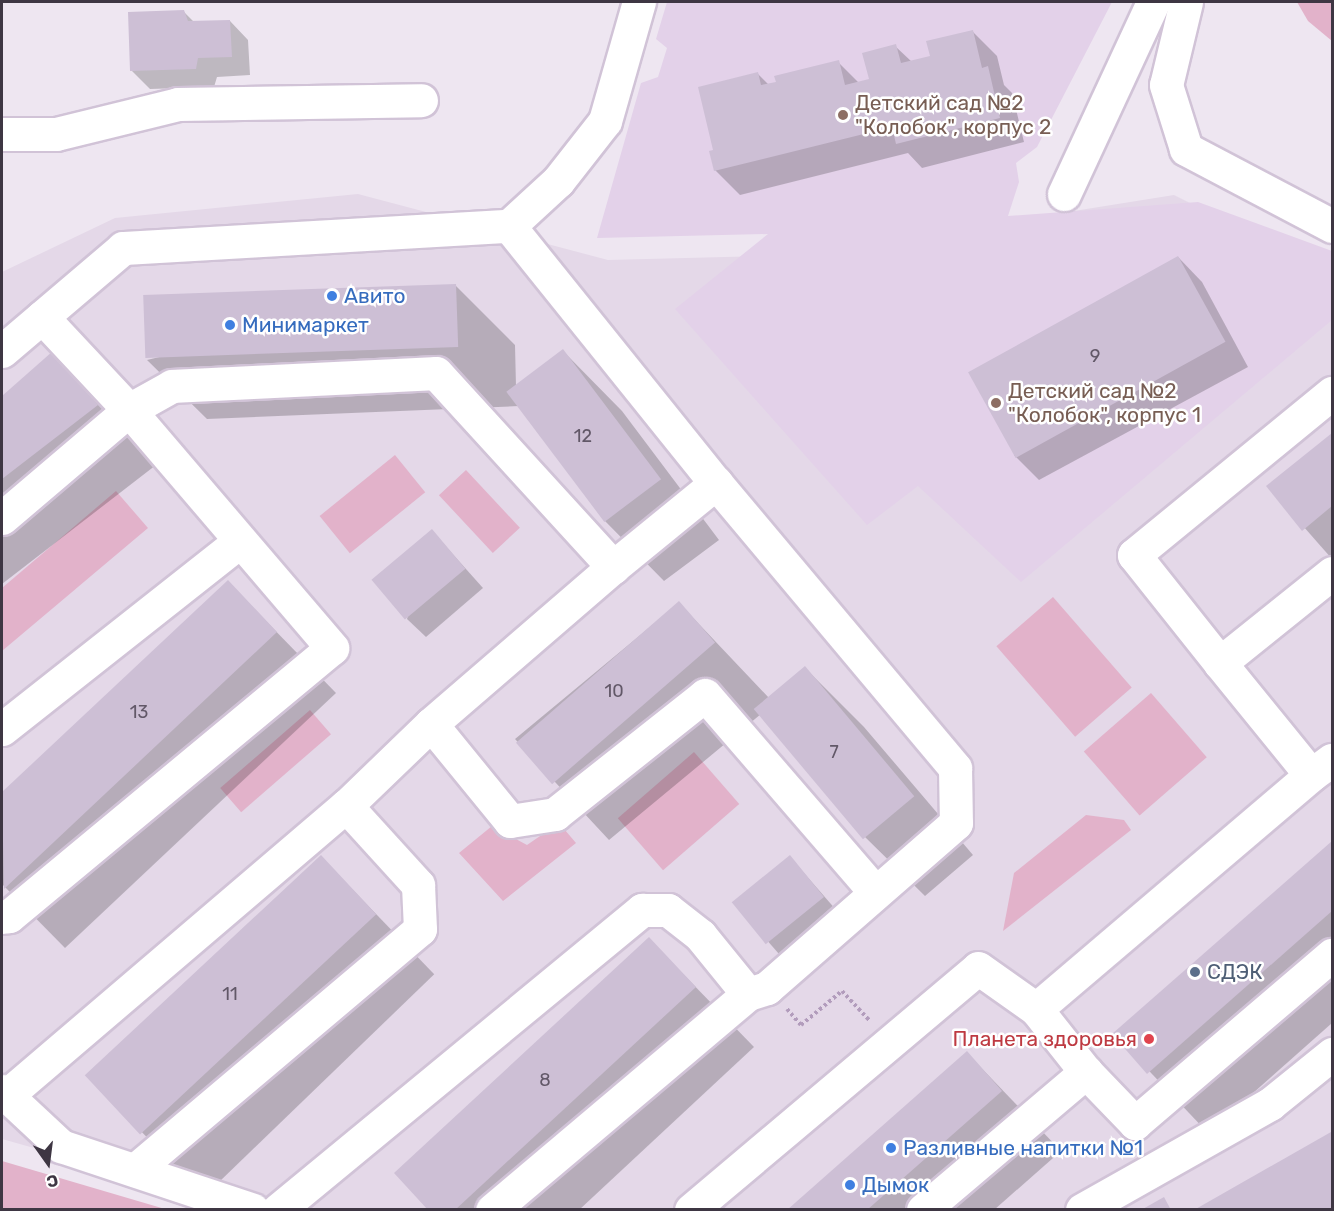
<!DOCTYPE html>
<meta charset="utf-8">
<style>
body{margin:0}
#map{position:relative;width:1334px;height:1211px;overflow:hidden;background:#eee6f1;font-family:Rubik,sans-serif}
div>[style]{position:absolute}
.residential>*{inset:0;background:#e4d8e8}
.education>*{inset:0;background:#e3d1e9}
.green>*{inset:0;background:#e2b2ca;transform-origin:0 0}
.shadow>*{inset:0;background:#0003;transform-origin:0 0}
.building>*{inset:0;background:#cdbfd5;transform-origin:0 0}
.path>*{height:4px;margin-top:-2px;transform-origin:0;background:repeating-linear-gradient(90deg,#b29cbc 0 3px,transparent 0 6px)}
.roads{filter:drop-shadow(2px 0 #d1c3d7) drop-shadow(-2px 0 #d1c3d7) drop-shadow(0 2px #d1c3d7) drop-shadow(0 -2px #d1c3d7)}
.minor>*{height:33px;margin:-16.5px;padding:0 16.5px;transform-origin:16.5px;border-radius:16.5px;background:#fff}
.dots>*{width:16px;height:16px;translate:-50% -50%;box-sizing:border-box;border:3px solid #fff;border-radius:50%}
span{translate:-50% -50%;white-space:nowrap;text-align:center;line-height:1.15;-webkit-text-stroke:5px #fff;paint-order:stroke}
.number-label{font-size:18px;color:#625868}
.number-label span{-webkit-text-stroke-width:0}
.education-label{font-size:21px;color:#785e54}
.left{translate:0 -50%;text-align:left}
.shop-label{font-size:21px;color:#366cbe}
.service-label{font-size:21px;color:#4e5e75}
.health-label{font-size:21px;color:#be3a42}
.right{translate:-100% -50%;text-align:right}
.frame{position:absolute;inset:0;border:3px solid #3e3643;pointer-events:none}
.north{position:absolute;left:18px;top:1133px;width:60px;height:60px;-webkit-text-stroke:4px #fff;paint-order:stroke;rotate:166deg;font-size:16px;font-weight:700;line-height:24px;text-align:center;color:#3e3643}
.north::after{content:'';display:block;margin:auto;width:21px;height:27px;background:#3e3643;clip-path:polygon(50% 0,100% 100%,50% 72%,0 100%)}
</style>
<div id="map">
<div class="residential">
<div style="clip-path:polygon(358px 194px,608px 260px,800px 255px,1174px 195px,1332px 274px,1332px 1209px,251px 1209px,2px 1139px,2px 272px,115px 218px)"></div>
</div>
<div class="education">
<div style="clip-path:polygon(667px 2px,1112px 2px,1037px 147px,1016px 163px,1019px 182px,1008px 216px,1198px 202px,1332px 251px,1332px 320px,1021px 582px,918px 486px,867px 525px,675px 309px,768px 234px,597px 238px,641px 83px,658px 77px,667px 48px,656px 39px)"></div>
</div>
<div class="green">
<div style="clip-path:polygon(1297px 2px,1332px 2px,1332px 41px,1308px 21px)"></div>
<div style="left:395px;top:455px;width:48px;height:97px;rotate:51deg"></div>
<div style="left:466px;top:470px;width:79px;height:37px;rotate:47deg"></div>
<div style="clip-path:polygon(116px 491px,148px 528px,2px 651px,2px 588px)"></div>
<div style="left:1053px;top:597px;width:120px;height:75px;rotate:49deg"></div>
<div style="left:1151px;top:693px;width:85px;height:89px;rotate:49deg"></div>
<div style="left:310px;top:710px;width:32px;height:119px;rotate:49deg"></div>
<div style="left:694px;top:752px;width:69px;height:101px;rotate:49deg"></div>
<div style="clip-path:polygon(1086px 815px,1124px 820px,1131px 830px,1003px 931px,1014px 873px)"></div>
<div style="clip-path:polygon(559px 823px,576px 843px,503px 901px,459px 853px,492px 826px,527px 845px)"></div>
<div style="clip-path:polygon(2px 1161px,165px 1209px,2px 1209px)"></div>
</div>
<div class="shadow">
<div style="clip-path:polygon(184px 12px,195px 23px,230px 21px,248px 40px,250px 75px,217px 77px,214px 87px,150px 89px,131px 70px)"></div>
<div style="clip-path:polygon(972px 31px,997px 56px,1004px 85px,1012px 93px,1024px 142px,922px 168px,908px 153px,740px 195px,715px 170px,715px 151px,757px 73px,769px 85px,838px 62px,859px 83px,871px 80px,895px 46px,912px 62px,932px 57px)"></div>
<div style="clip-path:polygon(1178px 257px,1202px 282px,1248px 367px,1039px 480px,1014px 455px)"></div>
<div style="clip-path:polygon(455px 285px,515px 345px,516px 386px,563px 351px,622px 411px,719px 540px,664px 581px,605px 521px,519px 406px,207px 419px,147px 360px)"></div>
<div style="clip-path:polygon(53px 353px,113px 413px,156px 465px,2px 584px,2px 398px)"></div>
<div style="clip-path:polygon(1332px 435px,1332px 559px,1268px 486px)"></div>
<div style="clip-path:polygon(432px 531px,483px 588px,426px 637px,407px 619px)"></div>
<div style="clip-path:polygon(228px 582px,336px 693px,65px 948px,2px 884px,2px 794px)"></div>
<div style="clip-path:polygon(679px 603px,769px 698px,805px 668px,864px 727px,973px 855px,925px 896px,865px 837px,761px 714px,609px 840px,515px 739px)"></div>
<div style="clip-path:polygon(1332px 843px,1332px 1023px,1208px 1133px,1115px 1035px)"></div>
<div style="left:321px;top:857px;width:163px;height:320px;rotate:46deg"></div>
<div style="left:790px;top:857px;width:79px;height:72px;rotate:49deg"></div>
<div style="clip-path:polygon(649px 939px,754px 1047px,579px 1210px,430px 1210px)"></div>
<div style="clip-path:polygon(967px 1053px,1061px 1151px,994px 1210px,789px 1210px)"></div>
<div style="clip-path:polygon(1330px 1134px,1332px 1210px,1197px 1210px)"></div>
</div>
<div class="building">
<div style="clip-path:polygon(184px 10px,188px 21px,230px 20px,232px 57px,198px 58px,196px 69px,130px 71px,128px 12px)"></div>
<div style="clip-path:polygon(973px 30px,982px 68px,988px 66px,1000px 118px,896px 144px,892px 127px,714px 171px,709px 151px,713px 150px,698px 87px,758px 72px,761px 85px,776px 82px,774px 76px,839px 60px,845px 85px,869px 79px,862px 53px,896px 44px,901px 63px,930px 56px,926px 41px)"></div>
<div style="left:1178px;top:256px;width:98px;height:240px;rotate:61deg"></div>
<div style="left:456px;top:284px;width:63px;height:313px;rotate:88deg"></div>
<div style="left:563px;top:349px;width:163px;height:71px;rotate:53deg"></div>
<div style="clip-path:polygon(53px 351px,98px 405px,2px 479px,2px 396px)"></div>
<div style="clip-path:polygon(1332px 433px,1332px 506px,1302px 531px,1266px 486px)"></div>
<div style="left:432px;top:529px;width:52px;height:79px;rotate:50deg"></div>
<div style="clip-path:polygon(228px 580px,277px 632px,4px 889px,2px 792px)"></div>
<div style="left:679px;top:601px;width:55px;height:216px;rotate:49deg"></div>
<div style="left:805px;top:666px;width:170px;height:67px;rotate:50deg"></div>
<div style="clip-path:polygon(1332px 841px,1332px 911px,1147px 1074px,1112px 1034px)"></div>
<div style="left:321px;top:855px;width:81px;height:323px;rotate:47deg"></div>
<div style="left:790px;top:855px;width:54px;height:75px;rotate:51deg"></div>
<div style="clip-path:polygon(649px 937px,696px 987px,455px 1210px,428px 1210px,394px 1173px)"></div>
<div style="clip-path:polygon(967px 1051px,1002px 1091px,867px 1210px,787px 1210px)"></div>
<div style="clip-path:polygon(1331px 1132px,1332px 1210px,1194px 1210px)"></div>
<div style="clip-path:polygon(1164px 1197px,1171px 1210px,1141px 1210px)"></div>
</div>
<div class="path">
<div style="left:787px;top:1009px;width:21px;rotate:49deg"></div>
<div style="left:801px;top:1025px;width:53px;rotate:-39.7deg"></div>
<div style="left:842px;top:991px;width:41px;rotate:47deg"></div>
</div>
<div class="roads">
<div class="minor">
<div style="left:1186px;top:2px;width:85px;rotate:103.5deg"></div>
<div style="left:1166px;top:85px;width:67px;rotate:72.6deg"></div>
<div style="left:1186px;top:149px;width:165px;rotate:27.8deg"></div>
<div style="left:2px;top:134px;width:54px"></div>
<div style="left:56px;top:134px;width:126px;rotate:-13.8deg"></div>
<div style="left:178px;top:104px;width:243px;rotate:-0.9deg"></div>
<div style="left:1064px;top:194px;width:212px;rotate:-65.1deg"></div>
<div style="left:509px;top:226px;width:67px;rotate:-42.6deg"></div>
<div style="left:558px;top:181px;width:76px;rotate:-51.9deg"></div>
<div style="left:605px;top:121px;width:124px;rotate:-74.1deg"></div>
<div style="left:42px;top:317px;width:127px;rotate:46.9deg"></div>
<div style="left:129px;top:410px;width:49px;rotate:-29.2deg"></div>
<div style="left:172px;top:386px;width:264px;rotate:-2.8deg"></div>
<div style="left:436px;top:373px;width:263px;rotate:47.6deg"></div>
<div style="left:613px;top:567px;width:240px;rotate:139.2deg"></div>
<div style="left:2px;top:351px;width:159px;rotate:-40.4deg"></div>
<div style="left:123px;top:248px;width:387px;rotate:-3.3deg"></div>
<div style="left:509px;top:226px;width:330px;rotate:51.2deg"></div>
<div style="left:716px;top:483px;width:372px;rotate:50deg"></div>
<div style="left:955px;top:768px;width:55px;rotate:89deg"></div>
<div style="left:956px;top:823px;width:251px;rotate:138.9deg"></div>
<div style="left:767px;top:988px;width:20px;rotate:162deg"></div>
<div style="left:748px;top:994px;width:335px;rotate:139.8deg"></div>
<div style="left:2px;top:518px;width:167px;rotate:-40.4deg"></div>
<div style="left:129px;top:410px;width:313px;rotate:49.5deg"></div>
<div style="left:332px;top:648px;width:420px;rotate:140.3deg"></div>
<div style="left:9px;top:916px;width:7px;rotate:172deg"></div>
<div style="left:613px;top:567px;width:133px;rotate:-39.2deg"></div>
<div style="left:1332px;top:573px;width:144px;rotate:141.2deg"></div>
<div style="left:1220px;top:663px;width:144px;rotate:50.9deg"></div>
<div style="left:1311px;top:775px;width:26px;rotate:-36deg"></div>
<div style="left:1220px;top:663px;width:138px;rotate:-128.5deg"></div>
<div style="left:1134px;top:555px;width:256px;rotate:-39.3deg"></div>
<div style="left:2px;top:729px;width:303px;rotate:-38.3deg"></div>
<div style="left:1036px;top:1009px;width:361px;rotate:-40.4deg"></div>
<div style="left:2px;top:1091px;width:81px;rotate:43deg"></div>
<div style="left:61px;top:1146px;width:202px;rotate:18.4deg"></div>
<div style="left:6px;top:1096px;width:447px;rotate:-40.5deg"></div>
<div style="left:346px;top:806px;width:118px;rotate:-44deg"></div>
<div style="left:431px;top:724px;width:125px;rotate:50.8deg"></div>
<div style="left:510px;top:821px;width:46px;rotate:-8.8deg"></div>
<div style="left:555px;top:814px;width:191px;rotate:-38.4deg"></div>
<div style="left:705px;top:695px;width:259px;rotate:49.2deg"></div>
<div style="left:135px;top:1170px;width:373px;rotate:-40.2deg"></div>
<div style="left:420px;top:929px;width:44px;rotate:-92.6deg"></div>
<div style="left:418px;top:885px;width:107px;rotate:-132.3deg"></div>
<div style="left:278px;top:1210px;width:472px;rotate:-39.5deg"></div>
<div style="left:642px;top:910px;width:26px"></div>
<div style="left:668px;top:910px;width:41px;rotate:38deg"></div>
<div style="left:700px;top:935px;width:76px;rotate:50.9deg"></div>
<div style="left:691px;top:1210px;width:375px;rotate:-40.1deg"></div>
<div style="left:978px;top:968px;width:71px;rotate:35.3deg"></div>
<div style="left:1036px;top:1009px;width:80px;rotate:51.6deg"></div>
<div style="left:1086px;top:1072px;width:71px;rotate:46.1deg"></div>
<div style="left:1135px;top:1123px;width:259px;rotate:-40.5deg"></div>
<div style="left:923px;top:1210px;width:214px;rotate:-40.3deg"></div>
<div style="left:1082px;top:1210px;width:216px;rotate:-29.4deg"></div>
<div style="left:1270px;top:1104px;width:80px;rotate:-38.9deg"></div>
</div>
</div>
<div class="dots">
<div style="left:843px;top:115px;background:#8d6e63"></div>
<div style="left:332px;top:296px;background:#3f7fe0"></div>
<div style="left:230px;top:325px;background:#3f7fe0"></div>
<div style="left:996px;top:403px;background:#8d6e63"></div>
<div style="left:1195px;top:972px;background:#5c6f8a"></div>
<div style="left:1149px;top:1039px;background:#e0444e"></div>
<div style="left:891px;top:1148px;background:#3f7fe0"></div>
<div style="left:850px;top:1185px;background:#3f7fe0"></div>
</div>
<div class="number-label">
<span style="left:1095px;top:356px">9</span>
<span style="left:583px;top:436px">12</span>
<span style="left:614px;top:691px">10</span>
<span style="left:139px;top:712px">13</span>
<span style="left:834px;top:752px">7</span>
<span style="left:230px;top:994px">11</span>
<span style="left:545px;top:1080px">8</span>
</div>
<div class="education-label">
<span class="left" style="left:855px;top:115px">Детский сад №2<br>"Колобок", корпус 2</span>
<span class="left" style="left:1008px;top:403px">Детский сад №2<br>"Колобок", корпус 1</span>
</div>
<div class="shop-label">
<span class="left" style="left:344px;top:296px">Авито</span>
<span class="left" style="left:242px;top:325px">Минимаркет</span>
<span class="left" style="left:903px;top:1148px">Разливные напитки №1</span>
<span class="left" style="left:862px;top:1185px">Дымок</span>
</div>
<div class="service-label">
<span class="left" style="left:1207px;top:972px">СДЭК</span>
</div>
<div class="health-label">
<span class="right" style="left:1137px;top:1039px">Планета здоровья</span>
</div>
<div class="frame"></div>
<div class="north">С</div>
</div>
